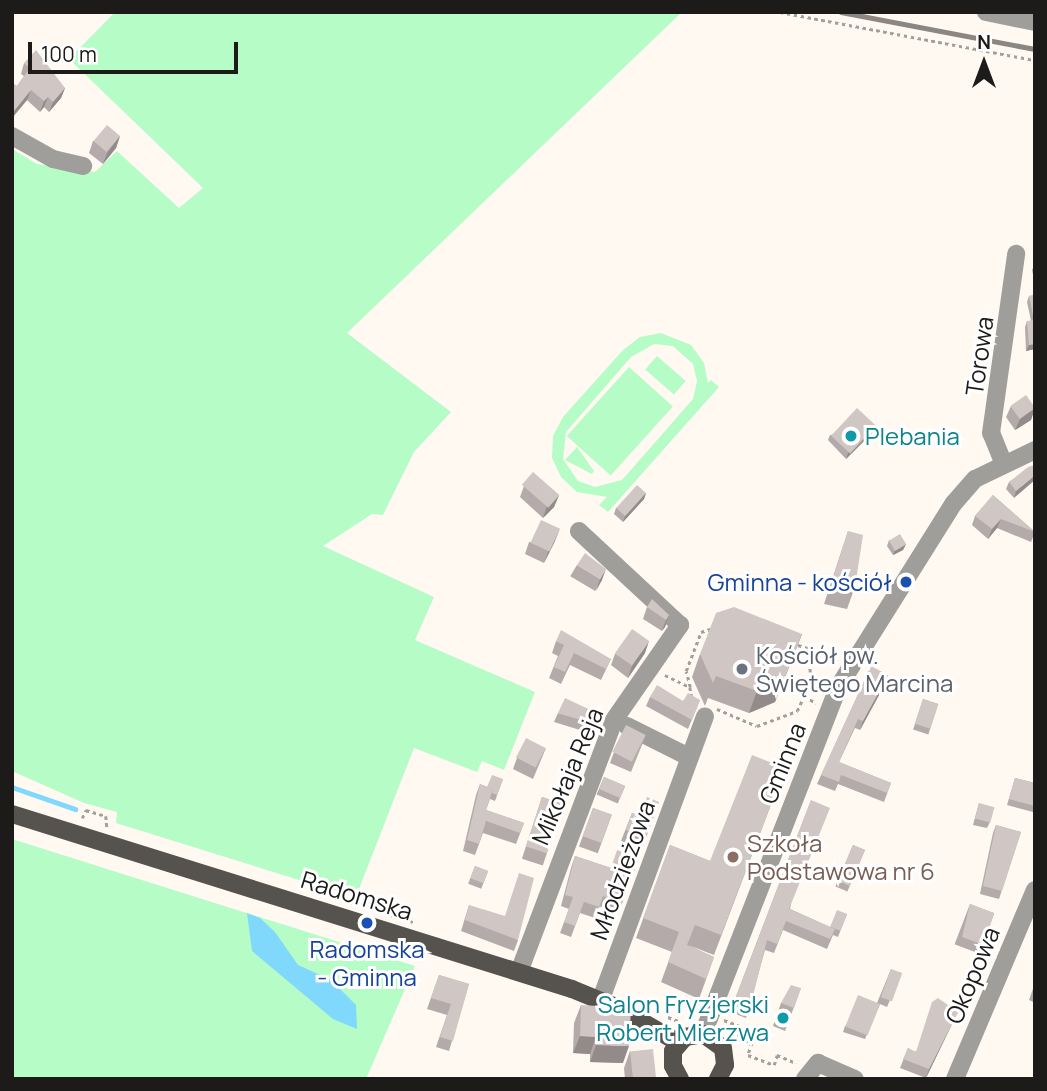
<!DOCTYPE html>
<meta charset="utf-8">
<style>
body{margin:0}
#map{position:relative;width:1047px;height:1091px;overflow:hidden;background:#fff9f2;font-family:Manrope,sans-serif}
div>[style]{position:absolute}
.green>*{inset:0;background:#b5fcc6;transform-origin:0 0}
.water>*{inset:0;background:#80d8fc}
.stream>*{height:4.5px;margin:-2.25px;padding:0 2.25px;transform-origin:2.25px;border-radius:2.25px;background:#80d8fc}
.path>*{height:2.5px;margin-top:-1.25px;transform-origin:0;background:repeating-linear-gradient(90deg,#a39f9a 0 3.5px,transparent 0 7px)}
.minor>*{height:18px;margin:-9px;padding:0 9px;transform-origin:9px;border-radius:9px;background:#9f9e9a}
.major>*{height:18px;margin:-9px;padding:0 9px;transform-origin:9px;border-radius:9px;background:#56534e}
.rail>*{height:4.5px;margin:-2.25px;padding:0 2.25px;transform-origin:2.25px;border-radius:2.25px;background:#8a8782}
.wall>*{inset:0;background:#b3aaa9;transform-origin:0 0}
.shaded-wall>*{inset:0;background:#928b89}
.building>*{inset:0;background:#d0c6c4;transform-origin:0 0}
.dots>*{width:19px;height:19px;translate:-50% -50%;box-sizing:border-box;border:4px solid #fff;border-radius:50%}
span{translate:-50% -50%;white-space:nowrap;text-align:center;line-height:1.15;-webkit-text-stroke:6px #fff;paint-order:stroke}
.street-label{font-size:24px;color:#1d1b19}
.culture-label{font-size:24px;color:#0d838f}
.left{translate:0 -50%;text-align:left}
.right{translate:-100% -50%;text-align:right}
.transit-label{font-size:24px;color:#164399}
.worship-label{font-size:24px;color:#5b616d}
.education-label{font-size:24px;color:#785e54}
.frame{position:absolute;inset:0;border:14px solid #1d1b19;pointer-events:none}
.north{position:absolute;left:949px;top:28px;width:70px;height:70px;-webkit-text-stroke:5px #fff;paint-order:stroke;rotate:0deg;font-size:19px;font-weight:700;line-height:28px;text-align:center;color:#1d1b19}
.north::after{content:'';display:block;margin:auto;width:24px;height:32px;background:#1d1b19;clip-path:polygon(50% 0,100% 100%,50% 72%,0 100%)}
.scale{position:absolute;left:28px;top:42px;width:210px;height:32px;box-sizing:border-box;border:4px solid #1d1b19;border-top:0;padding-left:9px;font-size:21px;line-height:24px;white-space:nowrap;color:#1d1b19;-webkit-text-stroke:5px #fff;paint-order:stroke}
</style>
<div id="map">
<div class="green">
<div style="clip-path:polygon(115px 12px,682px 12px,347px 333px,451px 412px,414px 452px,383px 515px,372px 514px,323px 546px,434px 597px,415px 640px,535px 692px,504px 770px,482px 761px,477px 772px,414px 748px,357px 894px,325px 888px,116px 823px,117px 812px,84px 803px,12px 771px,12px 149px,37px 164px,95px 172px,117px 151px,179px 208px,203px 188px,69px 59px)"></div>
<div style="clip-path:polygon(evenodd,661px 333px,691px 345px,704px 363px,708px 383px,711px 380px,719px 387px,608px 512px,599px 505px,607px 497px,577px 492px,561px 477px,552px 458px,553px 436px,563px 417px,623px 350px,640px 337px,661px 333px,654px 344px,673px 346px,693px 364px,697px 381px,693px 399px,622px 480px,595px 487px,578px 481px,563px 459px,566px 432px,631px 357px,654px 344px)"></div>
<div style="left:657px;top:356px;width:38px;height:18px;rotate:41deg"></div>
<div style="left:629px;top:367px;width:59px;height:93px;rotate:42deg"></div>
<div style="clip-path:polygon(577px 447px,594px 471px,592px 474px,565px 460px)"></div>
<div style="clip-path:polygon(12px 839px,415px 966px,366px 1079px,12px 1079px)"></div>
</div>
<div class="water">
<div style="clip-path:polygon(247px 913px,260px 918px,275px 932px,298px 965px,331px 980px,356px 1005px,357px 1029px,333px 1019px,252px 951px)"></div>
</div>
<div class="stream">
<div style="left:12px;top:787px;width:67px;rotate:19.2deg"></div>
</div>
<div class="path">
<div style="left:780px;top:12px;width:259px;rotate:10.7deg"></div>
<div style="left:798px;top:645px;width:10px;rotate:17deg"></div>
<div style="left:808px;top:648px;width:28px;rotate:84deg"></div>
<div style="left:811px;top:676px;width:21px;rotate:109deg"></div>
<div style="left:665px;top:675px;width:28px;rotate:26deg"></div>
<div style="left:690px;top:687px;width:11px;rotate:80deg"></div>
<div style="left:690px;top:687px;width:16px;rotate:-104deg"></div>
<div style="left:686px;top:671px;width:42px;rotate:-69deg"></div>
<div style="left:701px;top:632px;width:13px;rotate:-18deg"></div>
<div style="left:717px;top:709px;width:43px;rotate:23deg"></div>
<div style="left:757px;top:726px;width:43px;rotate:-20.6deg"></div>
<div style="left:797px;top:711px;width:17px;rotate:-65deg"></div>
<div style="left:804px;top:696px;width:14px;rotate:30deg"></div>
<div style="left:82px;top:818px;width:9px;rotate:-63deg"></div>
<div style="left:86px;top:810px;width:21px;rotate:17deg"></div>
<div style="left:106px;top:816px;width:11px;rotate:85deg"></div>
<div style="left:336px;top:898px;width:81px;rotate:17.3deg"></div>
<div style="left:668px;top:1017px;width:14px;rotate:21deg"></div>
<div style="left:724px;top:1020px;width:19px;rotate:21deg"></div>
<div style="left:742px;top:1027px;width:12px;rotate:110deg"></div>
<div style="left:738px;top:1038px;width:15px;rotate:20deg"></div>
<div style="left:752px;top:1043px;width:13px;rotate:108deg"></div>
<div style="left:748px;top:1055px;width:28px;rotate:21deg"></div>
<div style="left:774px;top:1065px;width:10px;rotate:-73deg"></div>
<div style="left:777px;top:1055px;width:21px;rotate:23deg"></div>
</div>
<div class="minor">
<div style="left:986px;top:12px;width:50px;rotate:11.5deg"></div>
<div style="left:12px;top:136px;width:47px;rotate:29.3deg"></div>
<div style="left:53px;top:159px;width:31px;rotate:13deg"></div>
<div style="left:1003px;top:462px;width:31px;rotate:-112deg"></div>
<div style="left:991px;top:433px;width:181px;rotate:-82deg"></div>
<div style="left:627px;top:726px;width:69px;rotate:26.6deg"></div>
<div style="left:519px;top:972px;width:269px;rotate:-69.3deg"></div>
<div style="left:614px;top:720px;width:116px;rotate:-55.2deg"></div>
<div style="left:680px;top:625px;width:138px;rotate:-137.1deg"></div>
<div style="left:601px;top:999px;width:301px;rotate:-69.8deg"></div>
<div style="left:703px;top:1034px;width:374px;rotate:-68.7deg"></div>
<div style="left:839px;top:686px;width:216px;rotate:-57.9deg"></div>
<div style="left:954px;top:503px;width:32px;rotate:-49deg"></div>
<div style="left:975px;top:479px;width:67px;rotate:-25.8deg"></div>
<div style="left:805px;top:1079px;width:21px;rotate:-51deg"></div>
<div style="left:818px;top:1063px;width:40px;rotate:23.4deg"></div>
<div style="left:955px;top:1079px;width:205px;rotate:-67.1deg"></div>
</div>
<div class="major">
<div style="left:12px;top:814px;width:587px;rotate:17.35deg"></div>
<div style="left:572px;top:989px;width:50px;rotate:22.4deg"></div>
<div style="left:618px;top:1008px;width:70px;rotate:29.8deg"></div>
<div style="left:680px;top:1079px;width:15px;rotate:-118deg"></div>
<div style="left:673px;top:1066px;width:15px;rotate:-90deg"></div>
<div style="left:673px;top:1051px;width:18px;rotate:-49deg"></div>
<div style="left:685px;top:1037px;width:18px;rotate:-9deg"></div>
<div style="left:703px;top:1034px;width:24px;rotate:35deg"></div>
<div style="left:723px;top:1048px;width:17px;rotate:83deg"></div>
<div style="left:725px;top:1065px;width:16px;rotate:117deg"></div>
</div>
<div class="rail">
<div style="left:841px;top:12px;width:197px;rotate:10.8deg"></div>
</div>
<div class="wall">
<div style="clip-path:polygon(24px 63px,65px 88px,61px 98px,49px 112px,44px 107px,40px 112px,27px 100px,12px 118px,12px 83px,17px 86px,24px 76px,21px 74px)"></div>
<div style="clip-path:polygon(120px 136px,116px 148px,103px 164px,89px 153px,93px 141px)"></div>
<div style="clip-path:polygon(1035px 264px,1035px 284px,1032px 270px)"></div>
<div style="clip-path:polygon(1035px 295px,1035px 349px,1026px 351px,1025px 327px,1027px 321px,1031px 321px,1027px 302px,1029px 296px)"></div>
<div style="clip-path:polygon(1011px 406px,1035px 408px,1031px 420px,1015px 430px,1006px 417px)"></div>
<div style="clip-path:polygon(873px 432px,846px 459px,828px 440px,830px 435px)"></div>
<div style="clip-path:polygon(1035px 465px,1014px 498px,1006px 489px,1009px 482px)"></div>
<div style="clip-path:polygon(524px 486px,559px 495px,554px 507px,543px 518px,520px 497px)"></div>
<div style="clip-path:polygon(646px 493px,644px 499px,623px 522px,614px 514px,616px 508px)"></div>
<div style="clip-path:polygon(993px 495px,1035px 532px,1031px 542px,997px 528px,988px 539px,972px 525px,975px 516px)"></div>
<div style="clip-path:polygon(848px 531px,855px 587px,847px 609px,824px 604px)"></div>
<div style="clip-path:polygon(889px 540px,906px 544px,903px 550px,893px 555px,887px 546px)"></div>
<div style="clip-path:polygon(555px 541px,544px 563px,525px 554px,529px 542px)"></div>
<div style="left:577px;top:565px;width:29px;height:13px;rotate:31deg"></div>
<div style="clip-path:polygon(647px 607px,669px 615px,665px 627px,662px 631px,643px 619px)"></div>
<div style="clip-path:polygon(802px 634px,775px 702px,749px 713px,708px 698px,705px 706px,692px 677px,700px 654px)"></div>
<div style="clip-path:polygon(556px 641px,611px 659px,601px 680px,570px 665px,561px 684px,549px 678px,558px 656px,552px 653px)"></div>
<div style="clip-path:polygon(645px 653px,628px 678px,611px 665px,615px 654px)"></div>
<div style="clip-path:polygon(871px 666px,885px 684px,860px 730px,855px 728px,839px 762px,891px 783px,884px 802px,838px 784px,835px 791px,817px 784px)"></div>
<div style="clip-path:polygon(650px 697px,683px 701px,700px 700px,688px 729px,646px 706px)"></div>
<div style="left:923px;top:699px;width:16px;height:32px;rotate:18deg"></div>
<div style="clip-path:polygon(558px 713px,598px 724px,593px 734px,554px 722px)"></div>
<div style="clip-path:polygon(646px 735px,631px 772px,610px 763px,614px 752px)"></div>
<div style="clip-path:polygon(546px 748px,533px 779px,513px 769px,517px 758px)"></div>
<div style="clip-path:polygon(785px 768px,714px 955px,688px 945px,714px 957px,699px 999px,661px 982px,672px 952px,636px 938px,670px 845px,710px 861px)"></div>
<div style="left:604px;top:777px;width:23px;height:19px;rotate:23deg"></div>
<div style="clip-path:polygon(1015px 778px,1035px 783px,1035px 808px,1033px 812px,1007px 805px)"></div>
<div style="clip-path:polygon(503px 779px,495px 801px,490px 799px,486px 810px,524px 823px,516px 844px,483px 833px,475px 855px,463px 851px,476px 795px,480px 784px,487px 787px)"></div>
<div style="left:542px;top:797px;width:22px;height:65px;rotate:18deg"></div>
<div style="clip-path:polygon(811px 800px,790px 909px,830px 927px,847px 914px,838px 937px,833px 935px,827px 949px,783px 930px,774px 953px,765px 950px,746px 1018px,730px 1012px)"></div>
<div style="clip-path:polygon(659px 802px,642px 849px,621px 841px,632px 813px,640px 816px)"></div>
<div style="clip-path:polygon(979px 803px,990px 822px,987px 828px,973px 825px)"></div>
<div style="left:593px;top:808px;width:20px;height:41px;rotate:20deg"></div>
<div style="clip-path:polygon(996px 825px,1021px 832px,999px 899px,980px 894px,993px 833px)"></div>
<div style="left:853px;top:845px;width:13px;height:45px;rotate:23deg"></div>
<div style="clip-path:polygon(575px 856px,611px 868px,639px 858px,618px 914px,599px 907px,595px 918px,580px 913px,571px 937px,560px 933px,569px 909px,561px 906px,571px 868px)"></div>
<div style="left:475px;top:866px;width:14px;height:19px;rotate:21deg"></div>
<div style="left:970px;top:904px;width:26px;height:43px;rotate:21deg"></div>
<div style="clip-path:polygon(469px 905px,518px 940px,514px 951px,461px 931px)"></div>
<div style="clip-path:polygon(891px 969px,899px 979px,887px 1007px,880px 1004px,865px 1039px,843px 1032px,845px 1026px,877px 1003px)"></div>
<div style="clip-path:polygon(439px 975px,469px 984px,449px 1051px,436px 1047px,447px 1015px,427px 1009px)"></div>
<div style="clip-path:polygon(1035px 983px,1035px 1003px,1029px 1000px)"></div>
<div style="clip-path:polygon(801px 988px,785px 1031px,773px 1026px,781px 1003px)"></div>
<div style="clip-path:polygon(581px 1005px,623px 1063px,590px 1062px,590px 1054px,573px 1053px,574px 1023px)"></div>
<div style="clip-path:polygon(958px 1012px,954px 1020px,926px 1078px,900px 1068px,908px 1048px,915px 1052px)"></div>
<div style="clip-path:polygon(630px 1051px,656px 1079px,625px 1079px,624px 1068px)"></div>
</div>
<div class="shaded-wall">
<div style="clip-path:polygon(65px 88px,61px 98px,49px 112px,53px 102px)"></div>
<div style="clip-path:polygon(31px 90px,27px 100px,12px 118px,14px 111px)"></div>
<div style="clip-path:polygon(48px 97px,44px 107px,40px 112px,44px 101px)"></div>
<div style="clip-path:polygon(120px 136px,116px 148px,103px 164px,107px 153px)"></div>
<div style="clip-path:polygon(1035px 344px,1035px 349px,1026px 351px,1029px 345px)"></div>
<div style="clip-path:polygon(1035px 408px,1031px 420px,1015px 430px,1020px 419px)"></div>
<div style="clip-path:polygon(876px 426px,873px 432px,846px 459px,848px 453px)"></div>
<div style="clip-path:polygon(1035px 475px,1035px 480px,1014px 498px,1016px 491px)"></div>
<div style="clip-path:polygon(646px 493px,644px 499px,623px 522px,625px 516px)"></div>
<div style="clip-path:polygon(559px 495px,554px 507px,543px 518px,547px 506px)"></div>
<div style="clip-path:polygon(1001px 519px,997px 528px,988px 539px,992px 529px)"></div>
<div style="clip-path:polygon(560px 529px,555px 541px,544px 563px,548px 552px)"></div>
<div style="clip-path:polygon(906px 544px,903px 550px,893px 555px,895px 550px)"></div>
<div style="clip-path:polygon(606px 569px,602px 580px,596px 591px,600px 579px)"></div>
<div style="clip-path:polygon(669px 615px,665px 627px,662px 631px,666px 620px)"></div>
<div style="clip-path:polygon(802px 634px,775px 702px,749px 713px,757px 691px)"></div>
<div style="clip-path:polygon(649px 641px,645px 653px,628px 678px,632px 666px)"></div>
<div style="clip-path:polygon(888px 675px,885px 684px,860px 730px,863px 721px)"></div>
<div style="clip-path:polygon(958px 1012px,954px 1020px,926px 1078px,929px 1069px)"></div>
<div style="clip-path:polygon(580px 1036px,596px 1037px,590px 1054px,573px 1053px)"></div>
<div style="clip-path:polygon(596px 1045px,629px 1046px,623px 1063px,590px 1062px)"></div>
</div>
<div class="building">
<div style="clip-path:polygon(36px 50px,65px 88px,53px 102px,48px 97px,44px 101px,31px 90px,14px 111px,12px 110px,12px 83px,17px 86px,30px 68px,24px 63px)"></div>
<div style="left:107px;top:125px;width:17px;height:21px;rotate:40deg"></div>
<div style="clip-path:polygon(1035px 295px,1035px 344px,1029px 345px,1027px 321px,1034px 320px,1029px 296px)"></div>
<div style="left:1026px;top:395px;width:16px;height:19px;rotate:55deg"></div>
<div style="left:857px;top:408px;width:26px;height:38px;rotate:43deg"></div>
<div style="clip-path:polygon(1035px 465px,1035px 475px,1016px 491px,1009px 482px,1028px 467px)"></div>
<div style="left:533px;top:472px;width:35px;height:17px;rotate:41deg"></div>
<div style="left:637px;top:485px;width:12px;height:31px;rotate:42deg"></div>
<div style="clip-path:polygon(993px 495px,1035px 532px,1001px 519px,992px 529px,975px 516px)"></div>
<div style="left:541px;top:520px;width:21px;height:25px;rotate:25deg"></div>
<div style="clip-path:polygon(848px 531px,863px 535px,855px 587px,832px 581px)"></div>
<div style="left:900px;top:534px;width:12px;height:13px;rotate:59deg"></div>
<div style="clip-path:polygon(585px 553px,606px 569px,600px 579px,577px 565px)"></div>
<div style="clip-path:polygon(652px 599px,669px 615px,666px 620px,647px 607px)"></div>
<div style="clip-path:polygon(734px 607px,802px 634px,784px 679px,757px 691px,716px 676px,713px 683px,700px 654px,716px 613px)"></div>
<div style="left:632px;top:629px;width:21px;height:30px;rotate:35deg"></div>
<div style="clip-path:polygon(561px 630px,611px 659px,606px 669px,574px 653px,565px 672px,554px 667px,564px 645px,556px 641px)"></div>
<div style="clip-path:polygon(871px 666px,888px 675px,863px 721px,858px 719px,839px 762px,891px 783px,887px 793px,841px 775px,839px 782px,821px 775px)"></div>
<div style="clip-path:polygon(657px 685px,683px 701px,688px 693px,700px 700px,692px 720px,650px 697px)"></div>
<div style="clip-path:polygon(565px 698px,601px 715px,597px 725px,558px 713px)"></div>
<div style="left:923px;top:699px;width:16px;height:26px;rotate:18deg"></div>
<div style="left:626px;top:725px;width:22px;height:30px;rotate:27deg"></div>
<div style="left:526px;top:738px;width:22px;height:22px;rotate:27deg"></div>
<div style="clip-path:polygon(752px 755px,785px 768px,721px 935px,695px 925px,687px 945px,714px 957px,706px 979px,668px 962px,679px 932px,643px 918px,670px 845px,710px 861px)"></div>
<div style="clip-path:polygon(492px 775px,503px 779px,497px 795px,492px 793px,493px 789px,487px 787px)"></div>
<div style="left:604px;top:777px;width:23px;height:13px;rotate:23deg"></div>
<div style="clip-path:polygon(1015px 778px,1035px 783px,1035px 806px,1009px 799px)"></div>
<div style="clip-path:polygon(480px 784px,493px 789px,486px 810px,524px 823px,520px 833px,486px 821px,479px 844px,467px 840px)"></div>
<div style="left:542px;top:797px;width:22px;height:52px;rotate:18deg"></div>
<div style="clip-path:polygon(647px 797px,659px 802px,646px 837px,626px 830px,632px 813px,640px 816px)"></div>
<div style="clip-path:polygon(811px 800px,830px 808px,789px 909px,835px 929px,830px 939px,786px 921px,777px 944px,767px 940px,750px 1008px,734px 1002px)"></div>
<div style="left:979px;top:803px;width:16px;height:16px;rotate:15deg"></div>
<div style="left:593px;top:808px;width:20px;height:30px;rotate:20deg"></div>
<div style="clip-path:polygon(996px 825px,1021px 832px,1002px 891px,983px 886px)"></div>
<div style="left:853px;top:845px;width:13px;height:39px;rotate:23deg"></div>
<div style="clip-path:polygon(617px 850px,639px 858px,622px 903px,603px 896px,599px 907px,584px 902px,575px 926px,564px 922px,573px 897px,565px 895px,575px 856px,611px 868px)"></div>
<div style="left:475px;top:866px;width:14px;height:13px;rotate:21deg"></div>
<div style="clip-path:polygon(519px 873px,534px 878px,518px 940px,465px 920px,469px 905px,505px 916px)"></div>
<div style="clip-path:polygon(970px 904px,994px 913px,984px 945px,962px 937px)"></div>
<div style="left:837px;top:910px;width:11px;height:18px;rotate:22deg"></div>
<div style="left:891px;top:969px;width:12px;height:30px;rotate:20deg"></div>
<div style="clip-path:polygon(439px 975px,469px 984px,453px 1041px,440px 1037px,451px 1004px,431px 998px)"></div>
<div style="clip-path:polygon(791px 985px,801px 988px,794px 1008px,781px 1003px)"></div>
<div style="left:858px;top:995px;width:24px;height:34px;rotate:22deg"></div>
<div style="clip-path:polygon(938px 998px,958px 1012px,929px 1069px,903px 1059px,908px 1048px,916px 1052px,932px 1002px)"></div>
<div style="clip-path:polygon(581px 1005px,631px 1008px,629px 1046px,596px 1045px,596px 1037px,580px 1036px)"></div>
<div style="left:653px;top:1049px;width:30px;height:23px;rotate:84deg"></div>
</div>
<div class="dots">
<div style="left:851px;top:436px;background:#0f9aa8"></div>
<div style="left:906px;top:582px;background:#1a4fb4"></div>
<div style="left:742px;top:669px;background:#6b7280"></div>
<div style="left:733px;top:857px;background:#8d6e63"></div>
<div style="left:367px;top:923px;background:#1a4fb4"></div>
<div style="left:783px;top:1018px;background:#0f9aa8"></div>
</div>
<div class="street-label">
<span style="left:979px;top:356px;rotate:-82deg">Torowa</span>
<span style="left:782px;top:763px;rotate:-68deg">Gminna</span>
<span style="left:567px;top:776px;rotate:-67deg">Mikołaja Reja</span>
<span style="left:622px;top:870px;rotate:-70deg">Młodzieżowa</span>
<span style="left:357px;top:895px;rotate:17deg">Radomska</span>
<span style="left:972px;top:975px;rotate:-67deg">Okopowa</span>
</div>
<div class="culture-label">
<span class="left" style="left:865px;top:436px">Plebania</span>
<span class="right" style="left:769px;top:1018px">Salon Fryzjerski<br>Robert Mierzwa</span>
</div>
<div class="transit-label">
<span class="right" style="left:892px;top:582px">Gminna - kościół</span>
<span style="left:367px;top:963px">Radomska<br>- Gminna</span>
</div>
<div class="worship-label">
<span class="left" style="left:756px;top:669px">Kościół pw.<br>Świętego Marcina</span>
</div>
<div class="education-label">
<span class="left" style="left:747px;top:857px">Szkoła<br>Podstawowa nr 6</span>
</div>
<div class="frame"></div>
<div class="north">N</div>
<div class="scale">100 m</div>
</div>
